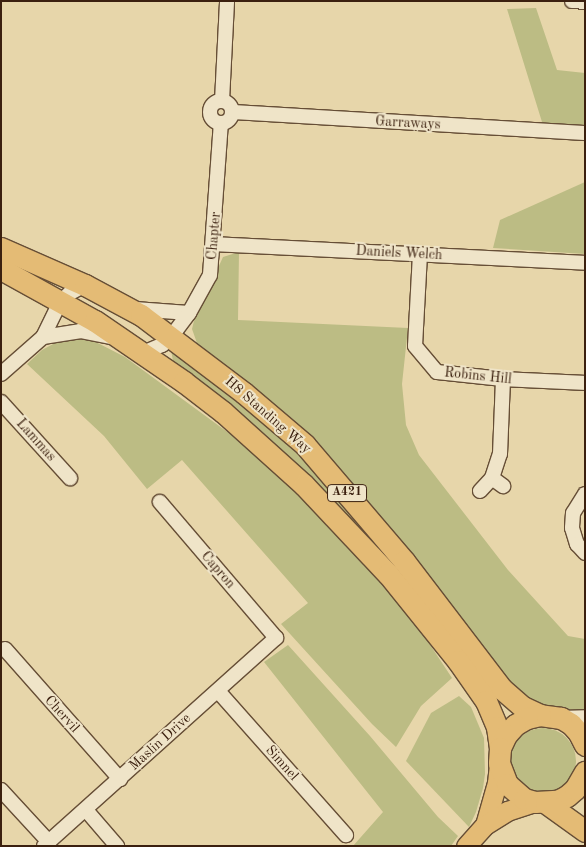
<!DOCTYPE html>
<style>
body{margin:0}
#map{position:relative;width:586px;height:847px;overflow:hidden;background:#e7d6aa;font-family:"Old Standard TT",serif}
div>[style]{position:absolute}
.green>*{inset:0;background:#bcbc84}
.round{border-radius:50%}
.roads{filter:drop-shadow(1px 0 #664e36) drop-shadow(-1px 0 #664e36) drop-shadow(0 1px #664e36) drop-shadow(0 -1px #664e36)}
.minor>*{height:14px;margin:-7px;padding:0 7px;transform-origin:7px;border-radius:7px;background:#efe4c8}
.minor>.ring{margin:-7px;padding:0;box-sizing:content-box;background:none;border:14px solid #efe4c8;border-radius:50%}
.major>*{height:19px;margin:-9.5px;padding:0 9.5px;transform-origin:9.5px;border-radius:9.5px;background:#e4bb75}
.highway>*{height:21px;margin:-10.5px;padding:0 10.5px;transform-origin:10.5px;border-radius:10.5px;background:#e4bb75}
span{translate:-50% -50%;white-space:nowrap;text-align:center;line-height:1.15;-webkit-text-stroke:4px #efe4c8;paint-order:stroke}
.shield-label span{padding:1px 4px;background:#efe4c8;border:1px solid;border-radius:4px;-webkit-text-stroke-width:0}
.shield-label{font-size:12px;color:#3b200f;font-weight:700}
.street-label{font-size:14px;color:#3b200f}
.frame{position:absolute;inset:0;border:2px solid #3b200f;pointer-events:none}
</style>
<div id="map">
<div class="green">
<div style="clip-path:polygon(536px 8px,557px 70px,585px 73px,585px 128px,548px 126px,542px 122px,507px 9px)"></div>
<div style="clip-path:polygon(585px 182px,585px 254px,493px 248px,500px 220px)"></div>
<div style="clip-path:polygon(239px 252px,238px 320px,408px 328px,402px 384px,406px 425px,419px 455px,508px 570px,568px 636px,585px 639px,585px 711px,550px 710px,521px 699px,409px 558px,198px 346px,192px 329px,194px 321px,223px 257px)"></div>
<div style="clip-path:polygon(88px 338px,125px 357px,263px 458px,364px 560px,417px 625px,452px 678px,421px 706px,396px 747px,372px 724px,281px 624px,308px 603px,182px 460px,147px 489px,104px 436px,27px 364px,42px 350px,55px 343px)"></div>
<div style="clip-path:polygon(171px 350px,249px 408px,323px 478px,386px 552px,466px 656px,287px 455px,268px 437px,173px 361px)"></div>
<div style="clip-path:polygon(288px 645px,370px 736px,438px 817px,458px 836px,451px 846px,353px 846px,383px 812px,264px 662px)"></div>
<div style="clip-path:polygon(459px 696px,471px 707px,484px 738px,485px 774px,483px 788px,476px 812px,469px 827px,406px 761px,431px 713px)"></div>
<div class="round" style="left:510px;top:728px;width:66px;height:66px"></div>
</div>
<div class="roads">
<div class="minor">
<div style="left:572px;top:1px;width:13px;rotate:4deg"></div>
<div style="left:222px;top:101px;width:100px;rotate:-87.1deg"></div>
<div class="ring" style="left:210px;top:101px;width:8px;height:8px"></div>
<div style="left:232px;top:112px;width:354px;rotate:3.4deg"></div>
<div style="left:214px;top:244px;width:371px;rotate:2.9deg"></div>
<div style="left:420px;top:254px;width:92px;rotate:93.1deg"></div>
<div style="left:415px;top:346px;width:34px;rotate:50deg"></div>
<div style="left:437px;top:372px;width:66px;rotate:6.1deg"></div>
<div style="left:503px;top:379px;width:82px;rotate:2.8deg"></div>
<div style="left:135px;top:309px;width:54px;rotate:4.2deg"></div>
<div style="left:43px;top:337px;width:37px;rotate:-9deg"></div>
<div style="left:80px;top:331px;width:32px;rotate:11deg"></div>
<div style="left:143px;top:353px;width:21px;rotate:-23deg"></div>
<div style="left:162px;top:345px;width:12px;rotate:-42deg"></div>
<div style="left:171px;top:337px;width:30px;rotate:-53deg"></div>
<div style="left:189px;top:313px;width:43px;rotate:-61.1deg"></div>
<div style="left:210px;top:275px;width:152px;rotate:-85.9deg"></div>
<div style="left:1px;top:374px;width:56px;rotate:-41.4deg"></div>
<div style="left:43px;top:337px;width:39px;rotate:-64deg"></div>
<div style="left:60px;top:302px;width:13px;rotate:-42deg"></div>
<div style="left:70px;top:293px;width:17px;rotate:-28deg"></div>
<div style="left:1px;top:402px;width:103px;rotate:47.8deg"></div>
<div style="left:492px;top:478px;width:14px;rotate:36deg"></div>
<div style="left:480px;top:491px;width:18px;rotate:-47deg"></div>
<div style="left:492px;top:478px;width:25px;rotate:-72deg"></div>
<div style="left:500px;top:454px;width:75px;rotate:-87.7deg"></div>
<div style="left:585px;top:494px;width:22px;rotate:122deg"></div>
<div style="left:573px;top:513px;width:15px;rotate:94deg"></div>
<div style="left:572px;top:528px;width:17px;rotate:73deg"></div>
<div style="left:577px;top:544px;width:12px;rotate:48deg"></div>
<div style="left:5px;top:649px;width:174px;rotate:48.5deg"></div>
<div style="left:218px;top:691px;width:193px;rotate:48.4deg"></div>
<div style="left:561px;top:718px;width:24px;rotate:-2deg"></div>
<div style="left:1px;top:790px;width:71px;rotate:47.3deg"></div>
<div style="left:86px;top:810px;width:48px;rotate:49.3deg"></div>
<div style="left:44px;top:846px;width:312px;rotate:-41.9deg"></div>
<div style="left:276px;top:638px;width:179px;rotate:-130.5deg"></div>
</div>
<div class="major">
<div style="left:485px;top:825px;width:44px;rotate:-74.1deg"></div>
<div style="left:497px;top:783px;width:20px;rotate:-84deg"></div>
<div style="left:466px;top:846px;width:28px;rotate:-48deg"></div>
<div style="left:485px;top:825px;width:26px;rotate:-32deg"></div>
<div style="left:507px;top:811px;width:29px;rotate:-18deg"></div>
</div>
<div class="highway">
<div style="left:1px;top:248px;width:92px;rotate:23.8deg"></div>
<div style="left:85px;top:285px;width:64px;rotate:28.2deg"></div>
<div style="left:141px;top:315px;width:129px;rotate:37.1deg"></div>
<div style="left:244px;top:393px;width:80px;rotate:40.4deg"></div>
<div style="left:305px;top:445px;width:153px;rotate:49.5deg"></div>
<div style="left:404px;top:561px;width:161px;rotate:52.6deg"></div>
<div style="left:502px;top:689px;width:28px;rotate:41deg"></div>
<div style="left:523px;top:707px;width:19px;rotate:25deg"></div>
<div style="left:1px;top:269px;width:107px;rotate:29deg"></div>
<div style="left:95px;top:321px;width:108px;rotate:34.4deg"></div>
<div style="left:184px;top:382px;width:49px;rotate:37.6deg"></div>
<div style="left:223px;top:412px;width:109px;rotate:42deg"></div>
<div style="left:304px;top:485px;width:122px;rotate:46.7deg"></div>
<div style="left:388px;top:574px;width:112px;rotate:51.2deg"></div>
<div style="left:458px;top:661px;width:49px;rotate:55deg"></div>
<div style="left:486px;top:701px;width:28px;rotate:67deg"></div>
<div style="left:497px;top:727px;width:21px;rotate:82deg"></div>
<div style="left:585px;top:745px;width:13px;rotate:-117deg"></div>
<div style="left:579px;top:733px;width:12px;rotate:-132deg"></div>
<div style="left:571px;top:724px;width:12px;rotate:-149deg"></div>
<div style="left:561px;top:718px;width:21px;rotate:-172deg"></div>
<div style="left:540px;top:715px;width:13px;rotate:167deg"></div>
<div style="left:527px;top:718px;width:14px;rotate:150deg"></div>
<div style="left:515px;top:725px;width:13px;rotate:132deg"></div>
<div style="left:506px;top:735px;width:14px;rotate:115deg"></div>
<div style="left:500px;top:748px;width:15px;rotate:94deg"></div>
<div style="left:499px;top:763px;width:22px;rotate:69deg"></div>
<div style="left:507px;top:784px;width:23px;rotate:41deg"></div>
<div style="left:524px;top:799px;width:11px;rotate:15deg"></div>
<div style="left:535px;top:802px;width:22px;rotate:-3deg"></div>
<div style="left:557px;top:801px;width:11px;rotate:-27deg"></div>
<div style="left:567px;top:796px;width:11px;rotate:-41deg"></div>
<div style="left:575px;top:789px;width:20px;rotate:-60deg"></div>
<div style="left:546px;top:803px;width:48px;rotate:35.7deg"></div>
</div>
</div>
<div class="shield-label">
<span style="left:347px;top:493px">A421</span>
</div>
<div class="street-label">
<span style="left:408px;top:123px;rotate:3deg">Garraways</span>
<span style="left:214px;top:236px;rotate:-85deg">Chapter</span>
<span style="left:399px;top:253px;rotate:3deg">Daniels Welch</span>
<span style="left:478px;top:376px;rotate:6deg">Robins Hill</span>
<span style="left:268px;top:415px;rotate:41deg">H8 Standing Way</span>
<span style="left:36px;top:440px;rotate:48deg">Lammas</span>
<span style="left:218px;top:570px;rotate:49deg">Capron</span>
<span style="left:62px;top:714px;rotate:48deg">Chervil</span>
<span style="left:160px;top:742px;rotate:-42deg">Maslin Drive</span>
<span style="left:282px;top:763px;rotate:48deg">Simnel</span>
</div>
<div class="frame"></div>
</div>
